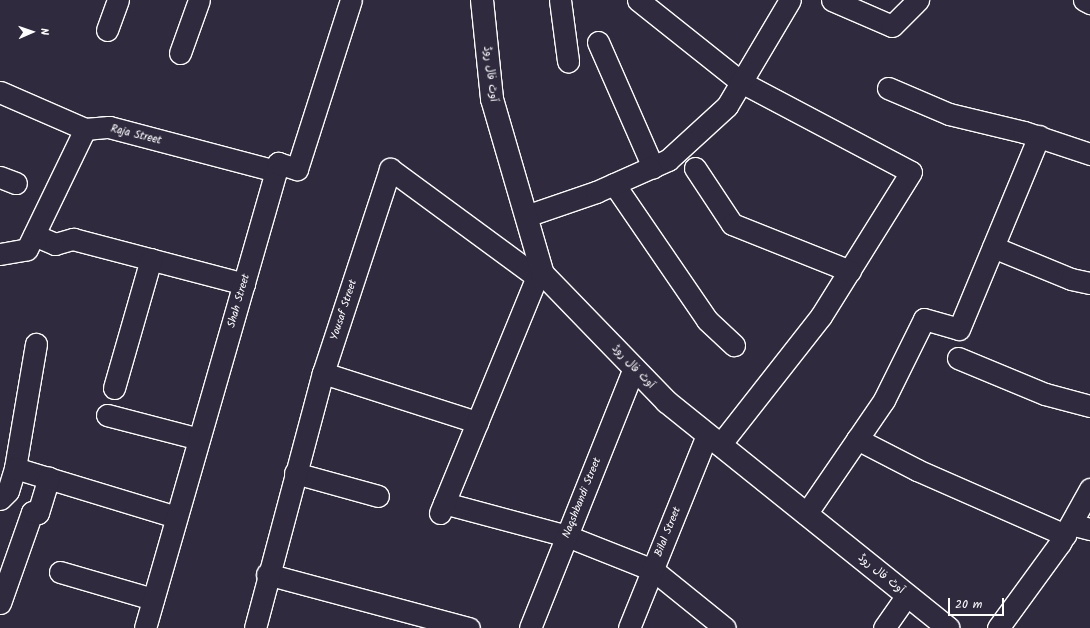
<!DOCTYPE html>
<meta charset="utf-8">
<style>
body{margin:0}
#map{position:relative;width:1090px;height:628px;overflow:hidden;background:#2f2a3d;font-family:Kalam,"Playpen Sans Arabic",sans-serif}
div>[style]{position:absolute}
.roads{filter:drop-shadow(1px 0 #fff) drop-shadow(-1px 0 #fff) drop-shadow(0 1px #fff) drop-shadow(0 -1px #fff)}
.minor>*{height:21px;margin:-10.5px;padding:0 10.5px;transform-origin:10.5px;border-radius:10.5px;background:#2f2a3d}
.secondary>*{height:22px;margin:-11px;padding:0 11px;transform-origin:11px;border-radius:11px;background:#2f2a3d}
span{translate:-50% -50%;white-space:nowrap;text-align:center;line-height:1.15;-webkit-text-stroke:3px #2f2a3d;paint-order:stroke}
.street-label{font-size:11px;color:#fff}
.north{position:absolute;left:12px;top:12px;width:40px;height:40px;-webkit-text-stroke:3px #2f2a3d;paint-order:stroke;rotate:88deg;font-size:11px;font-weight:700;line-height:16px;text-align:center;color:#fff}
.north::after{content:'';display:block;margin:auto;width:14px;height:18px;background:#fff;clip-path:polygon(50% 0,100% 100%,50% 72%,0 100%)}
.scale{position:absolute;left:948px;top:598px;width:56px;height:18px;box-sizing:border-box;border:2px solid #fff;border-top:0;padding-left:5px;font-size:12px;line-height:14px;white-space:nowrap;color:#fff;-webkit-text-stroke:3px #2f2a3d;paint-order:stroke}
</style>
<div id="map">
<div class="roads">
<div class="minor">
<div style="left:560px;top:0;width:62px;rotate:82.5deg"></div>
<div style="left:638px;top:0;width:132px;rotate:38.5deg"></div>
<div style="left:741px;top:82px;width:192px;rotate:27.9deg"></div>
<div style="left:911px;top:172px;width:170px;rotate:122deg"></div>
<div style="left:821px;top:316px;width:164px;rotate:128.1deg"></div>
<div style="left:832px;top:0;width:65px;rotate:23.4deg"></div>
<div style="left:892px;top:26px;width:37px;rotate:-45deg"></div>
<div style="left:1084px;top:0;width:7px;rotate:27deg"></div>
<div style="left:107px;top:30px;width:32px;rotate:-70deg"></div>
<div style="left:598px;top:42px;width:137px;rotate:66.3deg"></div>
<div style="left:180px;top:53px;width:56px;rotate:-70.3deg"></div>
<div style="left:888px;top:88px;width:66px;rotate:23.1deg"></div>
<div style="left:949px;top:114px;width:77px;rotate:13.5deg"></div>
<div style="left:1024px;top:132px;width:70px;rotate:18.4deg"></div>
<div style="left:0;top:92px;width:93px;rotate:23.5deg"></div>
<div style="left:85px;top:129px;width:24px;rotate:-5deg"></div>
<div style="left:109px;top:127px;width:173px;rotate:14.8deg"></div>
<div style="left:695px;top:168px;width:67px;rotate:56.5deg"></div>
<div style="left:732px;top:224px;width:127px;rotate:21.7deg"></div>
<div style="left:0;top:177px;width:17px;rotate:21deg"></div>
<div style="left:614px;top:184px;width:165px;rotate:55.6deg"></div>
<div style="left:707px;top:320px;width:37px;rotate:43deg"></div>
<div style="left:526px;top:216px;width:74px;rotate:-18.9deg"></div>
<div style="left:596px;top:192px;width:79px;rotate:-24deg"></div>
<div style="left:668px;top:160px;width:80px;rotate:-42.5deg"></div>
<div style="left:727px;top:106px;width:123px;rotate:-59.3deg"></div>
<div style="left:34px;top:235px;width:23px;rotate:23deg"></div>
<div style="left:55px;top:244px;width:19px;rotate:-16deg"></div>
<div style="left:73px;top:239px;width:177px;rotate:14.7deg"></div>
<div style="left:993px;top:247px;width:84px;rotate:22.3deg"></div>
<div style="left:1071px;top:279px;width:19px;rotate:12deg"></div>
<div style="left:0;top:254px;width:27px;rotate:-10deg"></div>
<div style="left:27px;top:249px;width:133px;rotate:-64.2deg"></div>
<div style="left:958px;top:358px;width:94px;rotate:22.5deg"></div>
<div style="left:1045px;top:394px;width:47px;rotate:14.9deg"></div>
<div style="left:323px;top:373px;width:162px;rotate:17.7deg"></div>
<div style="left:114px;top:388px;width:134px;rotate:-74deg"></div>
<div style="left:107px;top:415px;width:95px;rotate:14.6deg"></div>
<div style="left:857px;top:439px;width:68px;rotate:27.3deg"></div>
<div style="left:917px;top:470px;width:162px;rotate:23.7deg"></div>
<div style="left:15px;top:468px;width:126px;rotate:-80.4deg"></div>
<div style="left:295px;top:473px;width:86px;rotate:15.5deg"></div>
<div style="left:0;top:499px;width:11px;rotate:-45deg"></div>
<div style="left:8px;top:491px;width:24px;rotate:-73deg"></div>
<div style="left:15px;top:468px;width:168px;rotate:16.9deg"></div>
<div style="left:444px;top:503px;width:127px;rotate:15deg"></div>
<div style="left:567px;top:536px;width:92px;rotate:21.6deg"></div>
<div style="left:653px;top:570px;width:92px;rotate:38.9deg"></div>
<div style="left:440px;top:513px;width:255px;rotate:-67.7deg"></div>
<div style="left:537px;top:277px;width:7px;rotate:-27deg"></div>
<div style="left:806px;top:514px;width:138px;rotate:-55.6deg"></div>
<div style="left:884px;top:400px;width:90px;rotate:-63.7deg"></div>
<div style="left:924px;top:319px;width:36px;rotate:16deg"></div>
<div style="left:959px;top:329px;width:209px;rotate:-67.5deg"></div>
<div style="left:1071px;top:524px;width:20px;rotate:15deg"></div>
<div style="left:60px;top:572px;width:97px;rotate:16.2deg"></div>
<div style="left:267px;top:574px;width:209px;rotate:15deg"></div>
<div style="left:0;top:603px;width:96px;rotate:-70.6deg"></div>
<div style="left:32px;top:512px;width:6px;rotate:9deg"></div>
<div style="left:38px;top:513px;width:37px;rotate:-73deg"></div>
<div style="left:145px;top:628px;width:484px;rotate:-74deg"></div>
<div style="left:278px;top:163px;width:20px;rotate:18deg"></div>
<div style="left:297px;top:169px;width:177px;rotate:-72.3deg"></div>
<div style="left:255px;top:628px;width:264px;rotate:-75.1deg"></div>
<div style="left:323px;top:373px;width:215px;rotate:-71.8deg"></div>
<div style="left:390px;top:169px;width:182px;rotate:36.3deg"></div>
<div style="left:530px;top:628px;width:280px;rotate:-68.2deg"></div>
<div style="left:629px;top:628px;width:208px;rotate:-68deg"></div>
<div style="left:884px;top:628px;width:40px;rotate:-55.1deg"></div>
<div style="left:998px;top:628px;width:105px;rotate:-53.9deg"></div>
<div style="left:1060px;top:543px;width:62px;rotate:-60.9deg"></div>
</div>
<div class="secondary">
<div style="left:482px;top:0;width:100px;rotate:84.2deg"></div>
<div style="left:492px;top:99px;width:182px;rotate:73.8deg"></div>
<div style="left:543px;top:274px;width:178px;rotate:45.9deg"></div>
<div style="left:667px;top:402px;width:361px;rotate:38.8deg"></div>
</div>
</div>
<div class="street-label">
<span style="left:490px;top:74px;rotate:83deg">آوٹ فال روڈ</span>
<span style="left:136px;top:135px;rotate:14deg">Raja Street</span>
<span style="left:239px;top:301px;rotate:-74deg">Shah Street</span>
<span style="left:344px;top:310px;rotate:-72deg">Yousaf Street</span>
<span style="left:633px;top:367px;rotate:46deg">آوٹ فال روڈ</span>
<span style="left:582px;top:498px;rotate:-68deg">Naqshbandi Street</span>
<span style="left:668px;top:532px;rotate:-68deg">Bilal Street</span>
<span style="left:881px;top:574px;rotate:39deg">آوٹ فال روڈ</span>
</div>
<div class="north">N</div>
<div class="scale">20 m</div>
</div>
